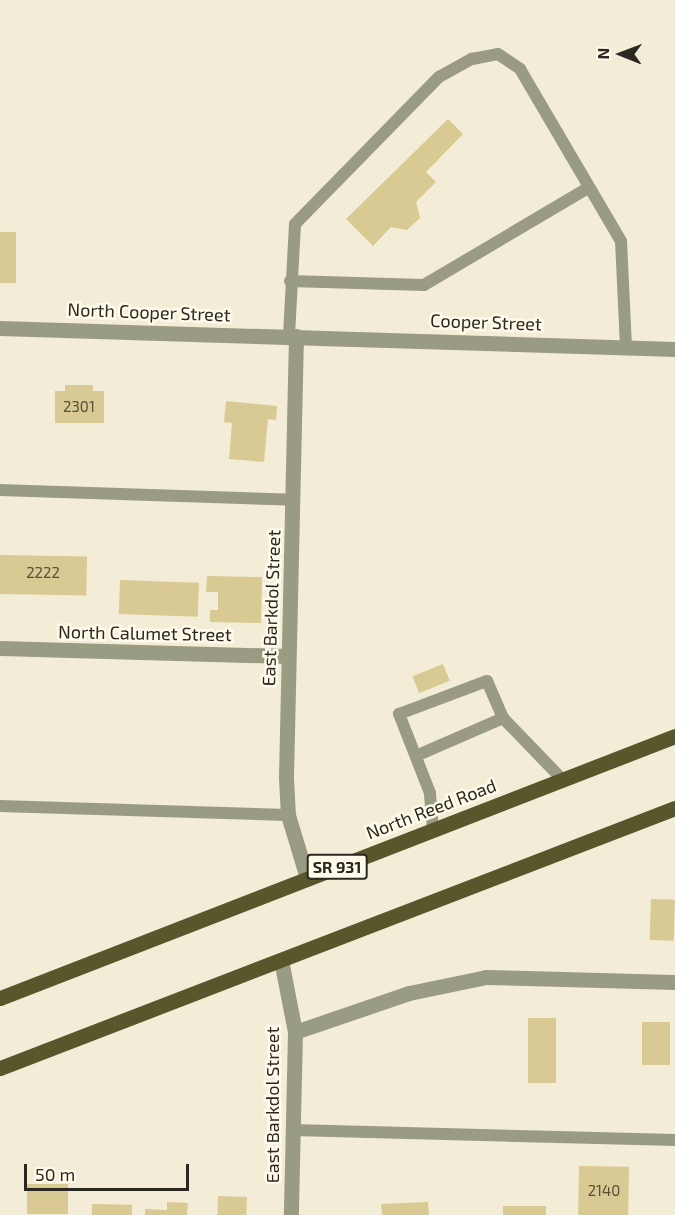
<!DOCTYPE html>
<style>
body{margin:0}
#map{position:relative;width:675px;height:1215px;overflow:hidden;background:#f3edd8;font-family:"Exo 2",sans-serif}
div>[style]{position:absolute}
.building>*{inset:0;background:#d9c992;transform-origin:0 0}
.service>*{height:12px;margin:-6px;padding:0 6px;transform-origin:6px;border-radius:6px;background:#9a9b83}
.minor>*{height:15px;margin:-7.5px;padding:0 7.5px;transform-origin:7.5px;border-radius:7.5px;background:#9a9b83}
.primary>*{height:15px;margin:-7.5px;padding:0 7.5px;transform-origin:7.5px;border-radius:7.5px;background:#57572b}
span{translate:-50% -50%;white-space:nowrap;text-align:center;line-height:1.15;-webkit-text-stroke:5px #fffae9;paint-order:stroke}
.number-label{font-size:15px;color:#56503c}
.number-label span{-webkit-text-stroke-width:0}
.shield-label span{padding:2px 4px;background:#fffae9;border:2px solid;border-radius:4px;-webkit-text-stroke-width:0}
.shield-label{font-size:16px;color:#2a2820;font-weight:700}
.street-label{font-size:18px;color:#2a2820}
.north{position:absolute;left:591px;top:24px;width:60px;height:60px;-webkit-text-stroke:4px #fffae9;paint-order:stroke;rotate:271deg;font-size:16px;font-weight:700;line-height:24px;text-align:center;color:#2a2820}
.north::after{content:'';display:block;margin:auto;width:21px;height:27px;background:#2a2820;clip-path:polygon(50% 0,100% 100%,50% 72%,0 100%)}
.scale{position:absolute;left:24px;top:1164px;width:165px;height:27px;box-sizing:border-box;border:3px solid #2a2820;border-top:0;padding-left:8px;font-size:18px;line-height:21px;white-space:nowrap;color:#2a2820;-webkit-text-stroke:4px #fffae9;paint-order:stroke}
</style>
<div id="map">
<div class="building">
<div style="clip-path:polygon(448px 119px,463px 134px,426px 172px,436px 182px,416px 202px,420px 218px,407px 230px,391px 227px,373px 246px,346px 219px)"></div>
<div style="left:0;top:232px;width:16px;height:51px"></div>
<div style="clip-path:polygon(65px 385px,93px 385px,93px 391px,104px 391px,104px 423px,55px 423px,55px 391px,65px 391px)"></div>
<div style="clip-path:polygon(226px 401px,277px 406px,276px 420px,268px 419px,264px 462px,229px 459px,232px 423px,224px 422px)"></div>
<div style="left:0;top:555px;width:87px;height:39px;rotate:1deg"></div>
<div style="clip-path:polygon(207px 576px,262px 577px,261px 623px,210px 622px,210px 610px,218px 610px,218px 592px,206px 592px)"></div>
<div style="left:120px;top:580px;width:79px;height:34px;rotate:2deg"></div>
<div style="left:443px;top:664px;width:18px;height:33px;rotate:68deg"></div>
<div style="left:651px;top:899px;width:24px;height:41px;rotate:2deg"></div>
<div style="left:528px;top:1018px;width:28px;height:65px"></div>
<div style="left:642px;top:1022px;width:28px;height:43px"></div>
<div style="left:579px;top:1166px;width:50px;height:49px;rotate:1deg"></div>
<div style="left:27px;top:1184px;width:41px;height:30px"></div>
<div style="left:218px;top:1196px;width:29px;height:19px;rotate:2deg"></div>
<div style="clip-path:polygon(167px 1202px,188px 1203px,187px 1215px,145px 1215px,145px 1209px,167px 1210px)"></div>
<div style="clip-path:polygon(428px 1202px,429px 1215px,382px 1215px,381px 1204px)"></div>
<div style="left:92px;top:1204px;width:40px;height:11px;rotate:1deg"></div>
<div style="left:546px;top:1206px;width:9px;height:43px;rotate:90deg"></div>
</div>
<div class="service">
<div style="left:290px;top:281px;width:134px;rotate:1.7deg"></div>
<div style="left:424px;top:285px;width:191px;rotate:-30.6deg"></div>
<div style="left:289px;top:335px;width:111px;rotate:-86.9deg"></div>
<div style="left:295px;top:224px;width:206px;rotate:-45.6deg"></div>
<div style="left:439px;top:77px;width:38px;rotate:-29deg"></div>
<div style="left:472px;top:59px;width:26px;rotate:-11deg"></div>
<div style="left:498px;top:54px;width:27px;rotate:34deg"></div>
<div style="left:520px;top:69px;width:199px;rotate:59.6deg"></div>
<div style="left:621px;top:241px;width:106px;rotate:87.3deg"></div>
<div style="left:0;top:490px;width:294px;rotate:1.9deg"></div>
<div style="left:418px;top:755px;width:93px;rotate:-23.5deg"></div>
<div style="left:0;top:806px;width:288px;rotate:1.8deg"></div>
<div style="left:433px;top:829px;width:36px;rotate:-95deg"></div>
<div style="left:430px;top:793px;width:85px;rotate:-111.4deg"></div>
<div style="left:399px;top:714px;width:94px;rotate:-20.6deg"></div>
<div style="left:487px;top:681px;width:40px;rotate:66.6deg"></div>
<div style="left:503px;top:718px;width:85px;rotate:46deg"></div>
<div style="left:293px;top:1130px;width:382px;rotate:1.5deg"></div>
</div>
<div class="minor">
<div style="left:0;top:328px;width:675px;rotate:1.78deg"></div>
<div style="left:296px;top:336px;width:442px;rotate:91.3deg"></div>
<div style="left:286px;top:778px;width:37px;rotate:87deg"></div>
<div style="left:288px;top:815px;width:66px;rotate:73.2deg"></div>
<div style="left:0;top:648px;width:288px;rotate:1.6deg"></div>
<div style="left:281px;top:960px;width:73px;rotate:79deg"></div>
<div style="left:295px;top:1032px;width:183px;rotate:91.3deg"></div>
<div style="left:295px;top:1032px;width:120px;rotate:-18.9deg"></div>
<div style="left:409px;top:993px;width:79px;rotate:-11.7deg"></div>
<div style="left:486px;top:977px;width:189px;rotate:1.5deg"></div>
</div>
<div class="primary">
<div style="left:0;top:998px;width:724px;rotate:-21.21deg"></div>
<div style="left:0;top:1068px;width:723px;rotate:-21.07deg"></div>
</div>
<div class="number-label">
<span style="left:79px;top:407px">2301</span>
<span style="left:43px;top:573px">2222</span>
<span style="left:604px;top:1191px">2140</span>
</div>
<div class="shield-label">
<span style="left:337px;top:867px">SR 931</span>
</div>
<div class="street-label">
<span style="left:149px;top:312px;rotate:2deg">North Cooper Street</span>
<span style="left:486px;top:322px;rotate:2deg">Cooper Street</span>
<span style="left:271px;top:608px;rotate:-88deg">East Barkdol Street</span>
<span style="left:145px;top:633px;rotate:1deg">North Calumet Street</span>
<span style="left:431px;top:809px;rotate:-21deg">North Reed Road</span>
<span style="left:272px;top:1105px;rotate:-90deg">East Barkdol Street</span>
</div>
<div class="north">N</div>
<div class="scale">50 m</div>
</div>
